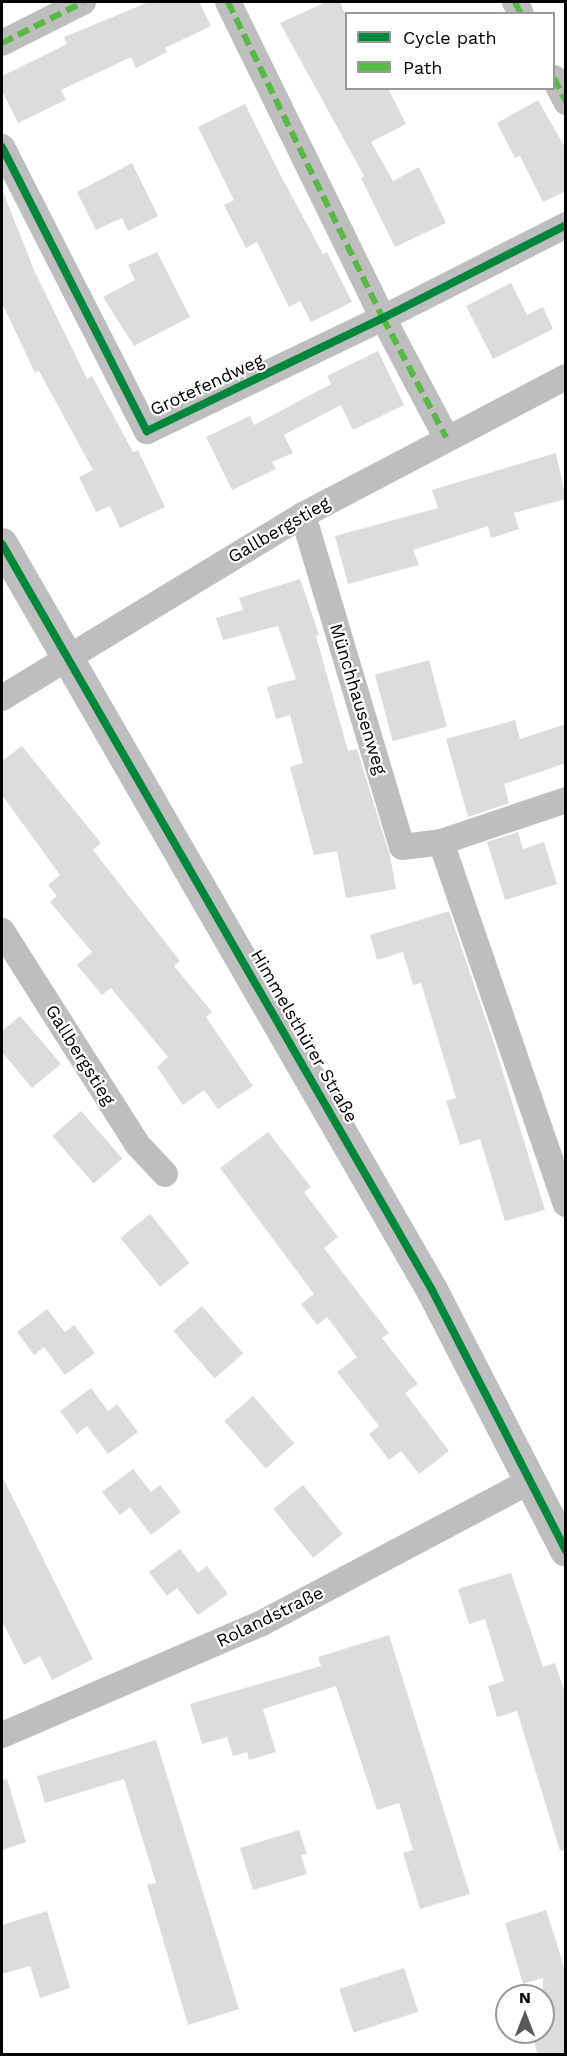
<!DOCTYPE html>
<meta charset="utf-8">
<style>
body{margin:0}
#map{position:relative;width:567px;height:2056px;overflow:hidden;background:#fff;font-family:"Work Sans",sans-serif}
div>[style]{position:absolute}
.building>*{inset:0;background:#dcdcdc;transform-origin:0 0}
.minor>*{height:26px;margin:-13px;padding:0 13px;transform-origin:13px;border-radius:13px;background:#bebebe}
.tertiary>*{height:32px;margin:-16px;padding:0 16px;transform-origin:16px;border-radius:16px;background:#bebebe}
.quiet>*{height:6px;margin-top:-3px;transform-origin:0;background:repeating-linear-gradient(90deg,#58b947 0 12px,transparent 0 18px)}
.cycleway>*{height:8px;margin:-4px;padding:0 4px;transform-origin:4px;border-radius:4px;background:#00873e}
span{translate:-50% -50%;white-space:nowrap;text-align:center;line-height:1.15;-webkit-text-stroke:4.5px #fff;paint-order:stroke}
.street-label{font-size:18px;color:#000}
.frame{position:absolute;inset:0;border:3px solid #000;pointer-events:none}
.legend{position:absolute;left:345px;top:12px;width:210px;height:78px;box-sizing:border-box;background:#fff;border:2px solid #999;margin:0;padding:8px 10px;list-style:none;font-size:18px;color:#000}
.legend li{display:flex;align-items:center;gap:12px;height:30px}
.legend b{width:30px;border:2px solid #999}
.north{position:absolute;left:495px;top:1984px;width:60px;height:60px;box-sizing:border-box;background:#fff;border:2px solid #999;border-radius:50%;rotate:0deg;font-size:16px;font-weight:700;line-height:24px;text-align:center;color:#000}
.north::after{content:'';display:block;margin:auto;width:21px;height:27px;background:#595959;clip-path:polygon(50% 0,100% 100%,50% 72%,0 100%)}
</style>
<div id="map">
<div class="building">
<div style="clip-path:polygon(149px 2px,199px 2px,211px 26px,165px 48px,167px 52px,136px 68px,131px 57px,61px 90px,66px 100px,18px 123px,2px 91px,2px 76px,67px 44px,64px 37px)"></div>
<div style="clip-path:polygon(326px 2px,340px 2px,346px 16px,346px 88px,388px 88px,406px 124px,371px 142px,393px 181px,419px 167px,446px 223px,395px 247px,361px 178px,364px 176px,280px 23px)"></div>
<div style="clip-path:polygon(538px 100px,566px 149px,566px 191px,543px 202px,520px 156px,515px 158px,497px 123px)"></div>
<div style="clip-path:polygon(245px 104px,281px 176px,323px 254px,327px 252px,352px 302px,311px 322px,300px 301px,289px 307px,257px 242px,246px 248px,224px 205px,234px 200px,198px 127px)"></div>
<div style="clip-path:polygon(132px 163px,158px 216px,128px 231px,122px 218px,96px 230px,77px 192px)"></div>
<div style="clip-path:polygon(2px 189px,34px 270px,87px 379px,92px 376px,133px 452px,138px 450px,165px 507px,120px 528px,110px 506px,96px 512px,79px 477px,93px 470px,39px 371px,35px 373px,2px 303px)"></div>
<div style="clip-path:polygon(157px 252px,190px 317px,134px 346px,103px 297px,135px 280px,128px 265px)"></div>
<div style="clip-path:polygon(511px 283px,527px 315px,543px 307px,553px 329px,493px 359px,466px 306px)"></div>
<div style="clip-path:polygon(378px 351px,404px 405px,353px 430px,341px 405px,284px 435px,293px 453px,272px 462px,276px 469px,232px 490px,206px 437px,250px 416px,254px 425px,331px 384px,327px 376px)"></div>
<div style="clip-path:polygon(556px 453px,566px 499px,514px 513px,519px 529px,491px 538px,488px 526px,413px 550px,419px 565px,348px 584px,335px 536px,438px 508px,432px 490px)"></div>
<div style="clip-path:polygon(300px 579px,319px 635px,316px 636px,348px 751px,357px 749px,390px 856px,396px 889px,346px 898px,337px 851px,314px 855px,290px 767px,303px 763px,290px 715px,276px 719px,267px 687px,296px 679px,278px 626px,223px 640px,216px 618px,243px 610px,239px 598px)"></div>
<div style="left:429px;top:660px;width:69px;height:56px;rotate:75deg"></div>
<div style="clip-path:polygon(515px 720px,520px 739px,566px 724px,566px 763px,504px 784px,509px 803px,468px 817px,446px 739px)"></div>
<div style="clip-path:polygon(22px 746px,101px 843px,93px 850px,180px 961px,174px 966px,212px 1012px,206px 1017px,253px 1086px,218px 1109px,204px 1090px,183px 1105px,157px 1067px,168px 1057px,111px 988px,102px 995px,77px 965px,92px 952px,50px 902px,57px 896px,48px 885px,60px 875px,2px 795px,2px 761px)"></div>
<div style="clip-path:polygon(518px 832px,523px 849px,544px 842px,557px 884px,505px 900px,487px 842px)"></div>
<div style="clip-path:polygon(449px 911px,495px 1046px,545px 1210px,505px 1221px,480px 1139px,460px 1145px,446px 1101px,456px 1098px,421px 983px,413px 985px,403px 952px,377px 960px,370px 935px)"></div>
<div style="clip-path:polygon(20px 1016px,61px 1064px,32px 1088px,2px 1052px,2px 1031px)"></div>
<div style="left:81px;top:1111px;width:63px;height:38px;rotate:49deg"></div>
<div style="clip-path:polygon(268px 1132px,311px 1187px,304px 1192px,338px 1237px,324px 1248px,389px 1333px,382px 1338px,418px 1384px,405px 1393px,449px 1451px,419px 1474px,401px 1451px,389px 1460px,369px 1434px,379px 1426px,337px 1372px,357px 1357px,327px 1317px,317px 1325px,301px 1304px,314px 1294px,220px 1168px)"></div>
<div style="left:150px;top:1214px;width:63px;height:38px;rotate:51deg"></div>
<div style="left:202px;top:1306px;width:63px;height:38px;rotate:49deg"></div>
<div style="clip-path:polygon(47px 1309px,65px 1332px,74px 1325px,95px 1353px,65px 1375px,44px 1347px,34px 1355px,17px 1332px)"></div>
<div style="clip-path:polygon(91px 1388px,108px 1411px,117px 1404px,138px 1432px,108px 1454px,87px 1426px,77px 1434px,60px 1411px)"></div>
<div style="left:253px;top:1396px;width:63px;height:38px;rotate:49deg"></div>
<div style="clip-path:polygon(133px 1469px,151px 1492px,160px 1485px,181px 1512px,151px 1535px,130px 1507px,120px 1515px,102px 1492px)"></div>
<div style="clip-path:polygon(2px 1476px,93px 1659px,52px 1680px,40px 1656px,24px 1665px,2px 1621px)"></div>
<div style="left:303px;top:1485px;width:63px;height:38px;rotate:51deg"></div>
<div style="clip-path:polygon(180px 1549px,198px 1573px,207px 1566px,228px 1594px,198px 1615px,177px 1588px,167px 1596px,149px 1572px)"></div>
<div style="clip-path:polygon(511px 1573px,543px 1667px,555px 1663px,566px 1696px,566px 1850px,560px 1851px,517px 1711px,497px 1717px,488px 1686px,504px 1681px,485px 1619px,469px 1624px,458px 1589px)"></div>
<div style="clip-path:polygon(389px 1635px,470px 1894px,420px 1909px,403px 1853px,413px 1850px,399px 1803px,377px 1810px,336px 1686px,263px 1709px,276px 1752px,249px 1760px,247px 1752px,233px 1756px,227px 1737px,202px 1744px,190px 1704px,321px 1666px,318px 1657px)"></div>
<div style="clip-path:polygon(156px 1740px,239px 2009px,188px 2025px,147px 1885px,156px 1883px,124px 1779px,45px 1803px,37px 1776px)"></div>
<div style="clip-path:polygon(7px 1779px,26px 1842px,2px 1850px,2px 1780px)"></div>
<div style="clip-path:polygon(299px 1830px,307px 1854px,301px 1855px,307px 1874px,253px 1890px,240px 1848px)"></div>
<div style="clip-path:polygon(546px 1910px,566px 1972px,566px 2055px,538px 2055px,531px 2032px,543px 2032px,543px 1978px,523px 1984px,505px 1923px)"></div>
<div style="clip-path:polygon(47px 1911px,70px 1988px,40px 1998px,30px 1966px,2px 1974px,2px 1925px)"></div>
<div style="left:404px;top:1968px;width:46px;height:68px;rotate:72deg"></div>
</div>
<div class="minor">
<div style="left:228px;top:2px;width:352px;rotate:63.9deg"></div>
<div style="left:383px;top:318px;width:135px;rotate:62.1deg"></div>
<div style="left:515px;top:2px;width:13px;rotate:63deg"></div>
<div style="left:2px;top:43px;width:91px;rotate:-26.8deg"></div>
<div style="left:554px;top:78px;width:27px;rotate:63deg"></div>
<div style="left:2px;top:147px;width:319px;rotate:63deg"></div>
<div style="left:147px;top:431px;width:262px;rotate:-25.6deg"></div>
<div style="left:383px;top:318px;width:205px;rotate:-26.9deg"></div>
<div style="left:303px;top:515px;width:346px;rotate:73.4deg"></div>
<div style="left:402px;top:847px;width:39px;rotate:-7deg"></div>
<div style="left:2px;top:698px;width:352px;rotate:-31.3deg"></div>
<div style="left:303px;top:515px;width:297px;rotate:-27.7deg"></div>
<div style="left:566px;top:800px;width:132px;rotate:161.4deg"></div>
<div style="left:441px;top:842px;width:383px;rotate:71deg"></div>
<div style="left:2px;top:931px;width:252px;rotate:57.6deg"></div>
<div style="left:137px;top:1144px;width:41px;rotate:47deg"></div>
<div style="left:2px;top:1735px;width:283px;rotate:-23.3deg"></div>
<div style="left:262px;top:1623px;width:303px;rotate:-27.9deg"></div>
</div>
<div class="tertiary">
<div style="left:2px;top:544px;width:861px;rotate:60.04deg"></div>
<div style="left:432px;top:1290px;width:293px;rotate:62.8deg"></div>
</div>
<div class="quiet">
<div style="left:228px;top:2px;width:352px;rotate:63.9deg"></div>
<div style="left:383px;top:318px;width:135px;rotate:62.1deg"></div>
<div style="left:515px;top:2px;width:13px;rotate:63deg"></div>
<div style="left:2px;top:43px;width:91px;rotate:-26.8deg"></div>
<div style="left:554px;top:78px;width:27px;rotate:63deg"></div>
</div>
<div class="cycleway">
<div style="left:2px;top:147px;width:319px;rotate:63deg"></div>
<div style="left:147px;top:431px;width:262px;rotate:-25.6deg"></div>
<div style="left:383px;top:318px;width:205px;rotate:-26.9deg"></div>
<div style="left:2px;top:544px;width:861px;rotate:60.04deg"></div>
<div style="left:432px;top:1290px;width:293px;rotate:62.8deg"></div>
</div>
<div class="street-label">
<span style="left:207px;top:385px;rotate:-25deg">Grotefendweg</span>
<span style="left:279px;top:530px;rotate:-30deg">Gallbergstieg</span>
<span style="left:358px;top:699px;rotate:73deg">Münchhausenweg</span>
<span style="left:304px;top:1036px;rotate:60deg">Himmelsthürer Straße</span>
<span style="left:80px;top:1055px;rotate:58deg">Gallbergstieg</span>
<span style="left:270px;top:1617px;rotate:-26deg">Rolandstraße</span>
</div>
<div class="frame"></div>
<ul class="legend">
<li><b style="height:8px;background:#00873e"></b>Cycle path</li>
<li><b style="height:8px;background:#58b947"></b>Path</li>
</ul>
<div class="north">N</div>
</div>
